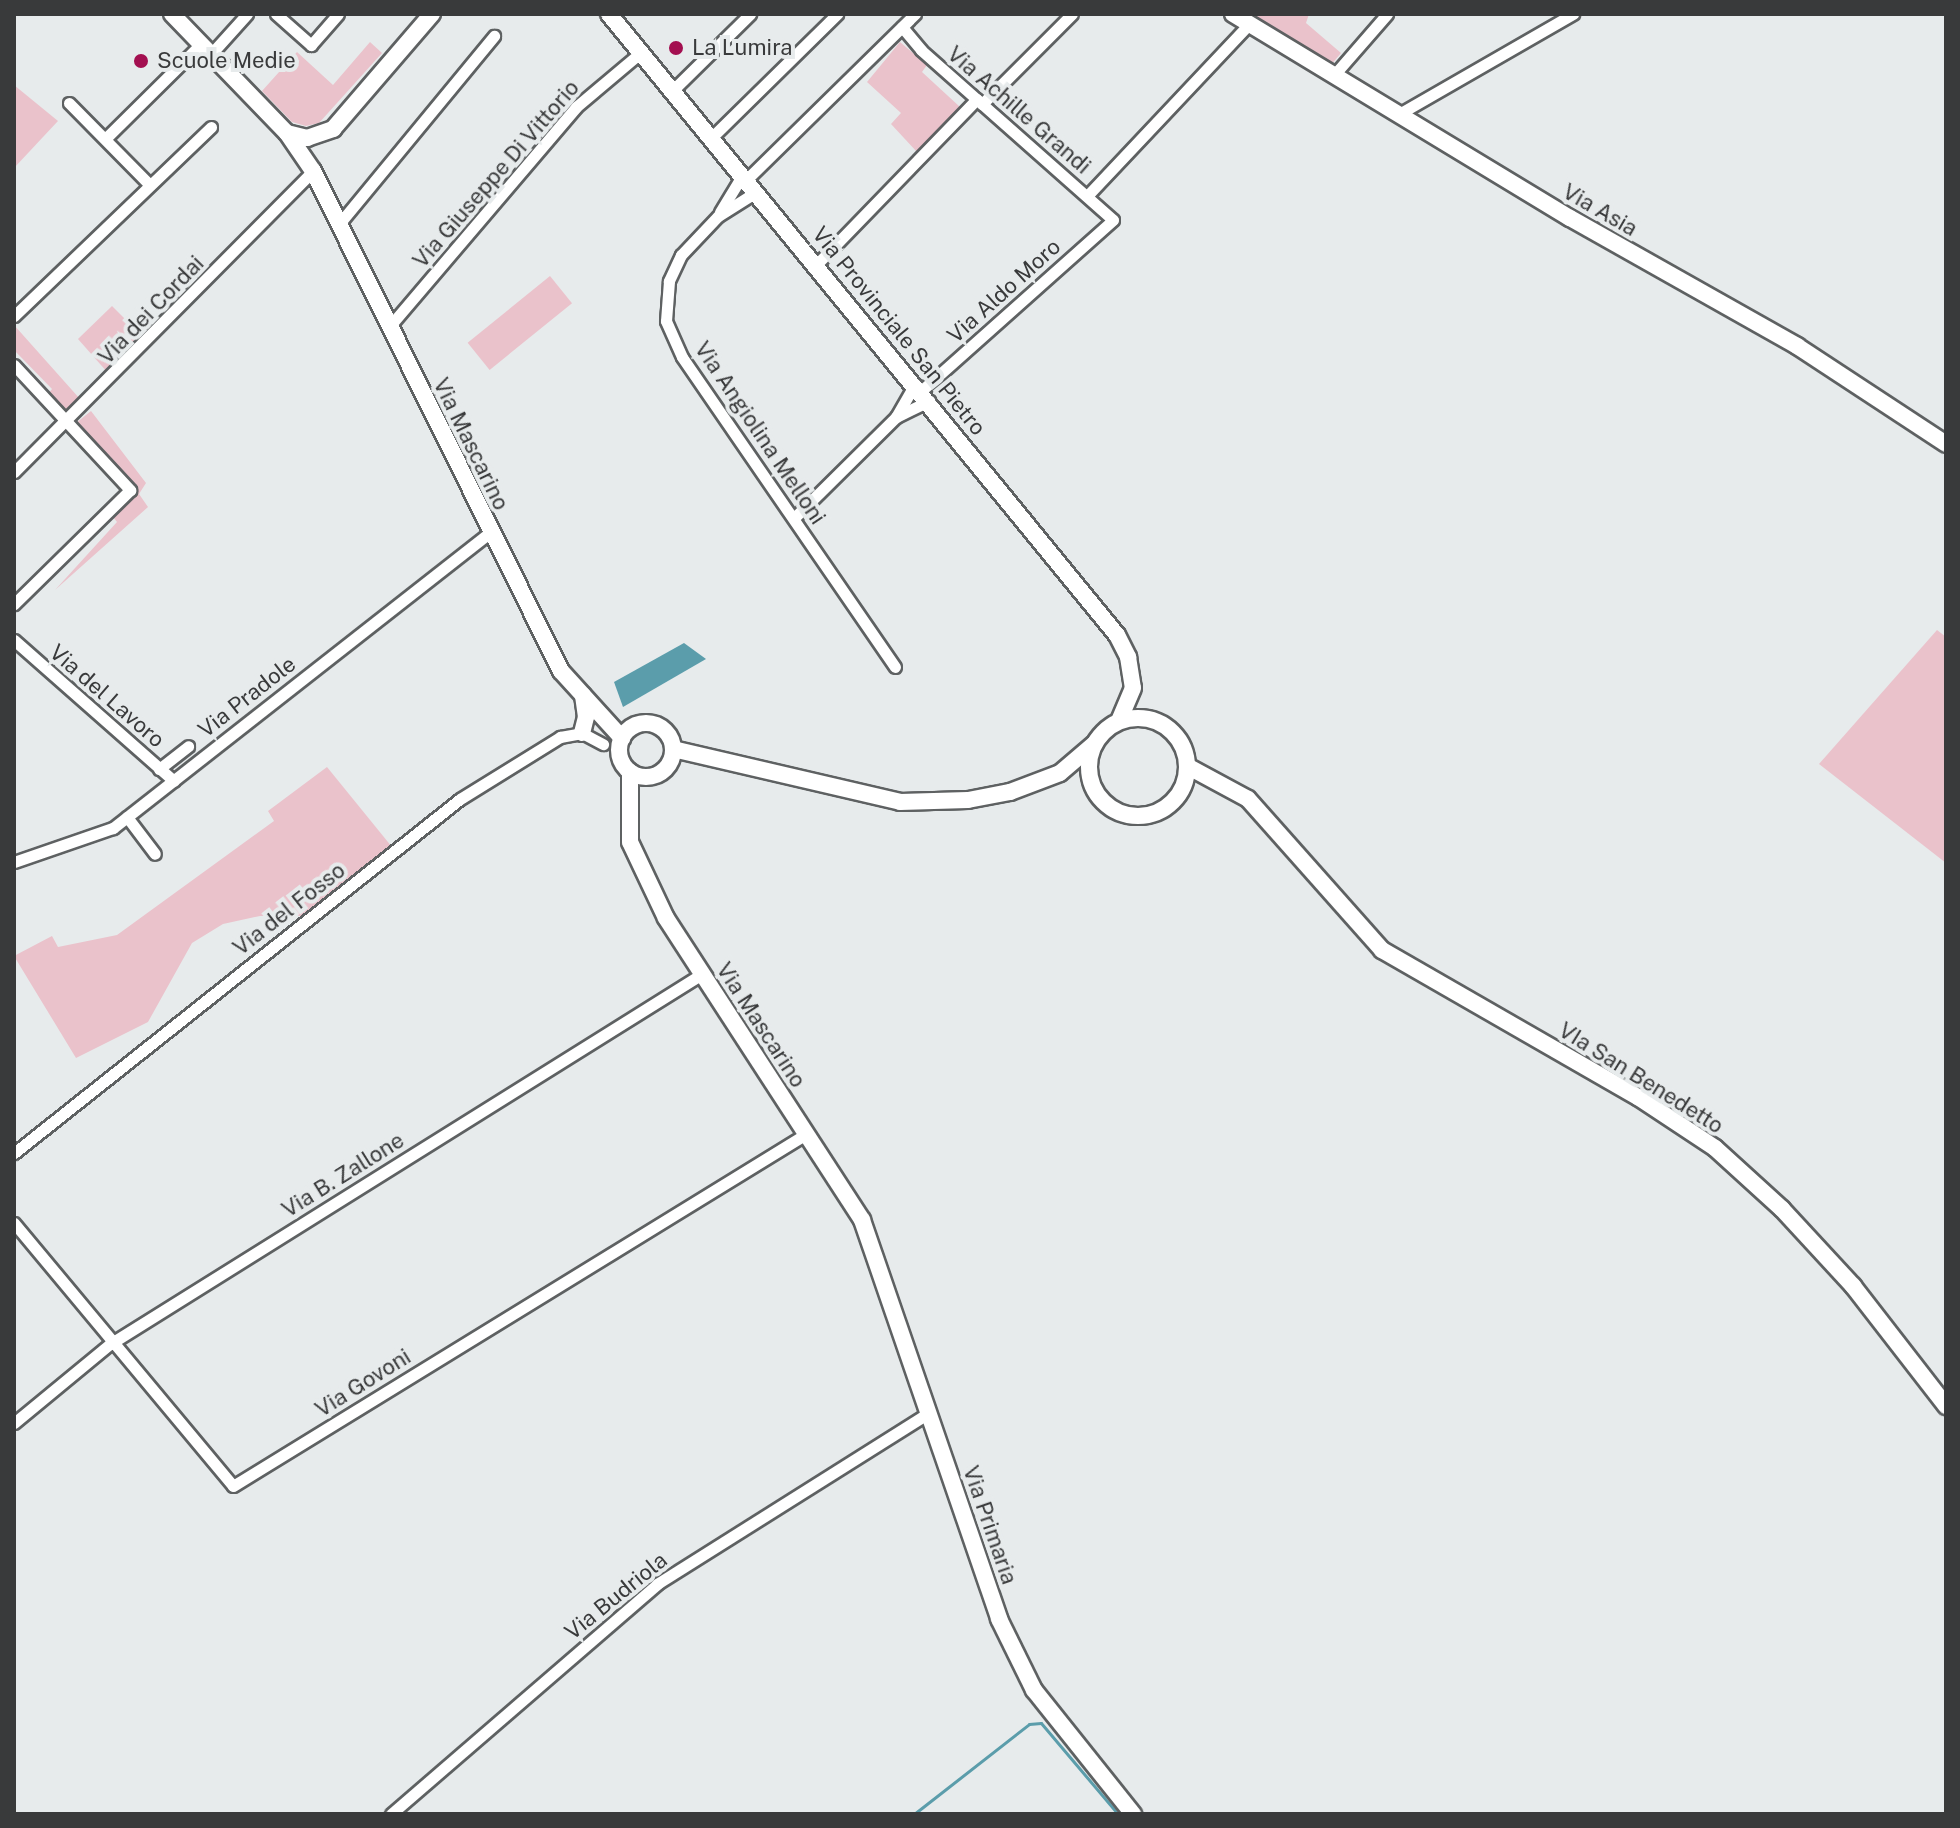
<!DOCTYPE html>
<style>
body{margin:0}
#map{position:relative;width:1960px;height:1828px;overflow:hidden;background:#e7ebec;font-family:"Public Sans",sans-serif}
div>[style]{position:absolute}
.green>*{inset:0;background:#eac2cb;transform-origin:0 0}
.water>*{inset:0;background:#5b9dab}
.stream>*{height:3px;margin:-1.5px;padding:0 1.5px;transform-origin:1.5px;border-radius:1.5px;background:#5b9dab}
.roads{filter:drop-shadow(2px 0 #5e6162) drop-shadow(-2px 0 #5e6162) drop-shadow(0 2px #5e6162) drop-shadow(0 -2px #5e6162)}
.street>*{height:11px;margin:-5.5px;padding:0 5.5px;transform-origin:5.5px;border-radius:5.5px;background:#fff}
.secondary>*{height:16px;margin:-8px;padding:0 8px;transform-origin:8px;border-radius:8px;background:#fff}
.secondary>.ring{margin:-8px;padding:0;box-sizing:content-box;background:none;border:16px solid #fff;border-radius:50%}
.dots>*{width:22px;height:22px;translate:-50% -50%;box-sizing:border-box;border:4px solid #e7ebec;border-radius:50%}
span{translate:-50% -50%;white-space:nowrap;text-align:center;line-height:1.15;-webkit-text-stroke:8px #e7ebec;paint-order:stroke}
.poi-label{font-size:22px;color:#393a3b}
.left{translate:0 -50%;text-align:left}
.street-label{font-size:22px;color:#393a3b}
.frame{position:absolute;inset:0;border:16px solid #393a3b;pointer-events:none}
</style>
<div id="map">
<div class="green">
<div style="clip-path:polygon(1249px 14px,1309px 14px,1306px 23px,1341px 53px,1331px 65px)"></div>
<div style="clip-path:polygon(370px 42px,382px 53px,319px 123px,306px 126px,292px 122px,262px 91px,297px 52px,333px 85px)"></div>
<div style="clip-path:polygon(900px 42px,927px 65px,922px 72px,960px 107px,917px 152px,891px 124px,901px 113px,867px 82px)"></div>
<div style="clip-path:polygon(14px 85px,58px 121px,14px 168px)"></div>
<div style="left:550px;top:276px;width:35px;height:106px;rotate:51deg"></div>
<div style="clip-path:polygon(112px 306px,141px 335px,108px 373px,78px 339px)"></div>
<div style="clip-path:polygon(14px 325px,80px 399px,65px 413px,47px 395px,52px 389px,14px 350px)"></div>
<div style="clip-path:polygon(91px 411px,146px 483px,139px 494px,148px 507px,55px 590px,117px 522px,113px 517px,133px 488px,130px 478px,76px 423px)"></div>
<div style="clip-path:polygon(1937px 630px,1946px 637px,1946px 863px,1819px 764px)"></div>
<div style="clip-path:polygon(327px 767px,392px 847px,308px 916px,260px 916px,223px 924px,192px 943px,148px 1022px,76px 1058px,14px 956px,52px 936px,58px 947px,117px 935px,274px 821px,268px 811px)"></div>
</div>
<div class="water">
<div style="clip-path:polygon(684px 643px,706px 659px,623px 707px,614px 682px)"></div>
</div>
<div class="stream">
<div style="left:914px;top:1814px;width:146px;rotate:-38deg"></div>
<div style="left:1029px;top:1724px;width:12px;rotate:-5deg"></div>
<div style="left:1041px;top:1723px;width:119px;rotate:49.8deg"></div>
</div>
<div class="roads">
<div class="street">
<div style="left:276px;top:14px;width:47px;rotate:41.5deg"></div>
<div style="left:311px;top:45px;width:41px;rotate:-48.9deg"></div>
<div style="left:902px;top:27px;width:30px;rotate:50deg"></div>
<div style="left:921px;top:50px;width:256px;rotate:41.5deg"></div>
<div style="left:1113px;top:220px;width:257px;rotate:138.3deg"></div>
<div style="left:211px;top:54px;width:54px;rotate:-48deg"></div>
<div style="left:1334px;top:75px;width:81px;rotate:-49deg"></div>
<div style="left:672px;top:91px;width:110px;rotate:-44.6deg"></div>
<div style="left:69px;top:103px;width:115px;rotate:45.4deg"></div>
<div style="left:982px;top:104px;width:127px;rotate:-45deg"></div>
<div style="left:1399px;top:114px;width:201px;rotate:-29.9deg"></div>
<div style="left:106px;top:138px;width:134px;rotate:-44.7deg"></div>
<div style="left:711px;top:138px;width:177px;rotate:-44.5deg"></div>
<div style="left:746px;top:180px;width:237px;rotate:-44.5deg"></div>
<div style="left:756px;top:192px;width:45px;rotate:147.7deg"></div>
<div style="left:718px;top:216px;width:54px;rotate:133.5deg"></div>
<div style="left:681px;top:255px;width:29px;rotate:115deg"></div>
<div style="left:669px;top:281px;width:40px;rotate:94.3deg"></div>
<div style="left:666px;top:321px;width:39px;rotate:66deg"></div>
<div style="left:682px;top:357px;width:376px;rotate:55.5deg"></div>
<div style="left:1087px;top:196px;width:236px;rotate:-46.7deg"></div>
<div style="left:720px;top:212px;width:42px;rotate:-58.6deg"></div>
<div style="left:339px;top:224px;width:244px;rotate:-50.5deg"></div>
<div style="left:816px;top:265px;width:231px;rotate:-45.9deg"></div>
<div style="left:14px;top:316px;width:273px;rotate:-43.8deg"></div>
<div style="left:389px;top:327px;width:289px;rotate:-49.6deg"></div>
<div style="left:576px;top:107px;width:82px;rotate:-40.1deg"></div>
<div style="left:14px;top:365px;width:171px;rotate:47.1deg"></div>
<div style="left:130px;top:490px;width:163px;rotate:135.5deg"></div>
<div style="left:915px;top:384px;width:38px;rotate:120deg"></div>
<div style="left:896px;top:417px;width:37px;rotate:-26deg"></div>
<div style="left:14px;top:472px;width:424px;rotate:-45.2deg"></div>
<div style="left:794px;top:518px;width:144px;rotate:-44.7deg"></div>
<div style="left:14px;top:640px;width:213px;rotate:41.4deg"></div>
<div style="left:159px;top:769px;width:37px;rotate:-38deg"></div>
<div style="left:127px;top:817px;width:46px;rotate:52.9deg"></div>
<div style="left:14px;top:862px;width:105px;rotate:-19deg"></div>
<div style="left:113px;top:828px;width:478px;rotate:-38.1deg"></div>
<div style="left:14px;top:1153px;width:569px;rotate:-38.44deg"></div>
<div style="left:460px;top:799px;width:118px;rotate:-31.8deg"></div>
<div style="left:560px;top:737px;width:22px;rotate:-10deg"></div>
<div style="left:582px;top:733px;width:24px;rotate:28deg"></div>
<div style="left:14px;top:1223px;width:342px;rotate:50.2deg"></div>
<div style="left:233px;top:1486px;width:672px;rotate:-31.56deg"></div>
<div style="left:14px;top:1423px;width:124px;rotate:-39.5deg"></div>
<div style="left:110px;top:1344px;width:698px;rotate:-32.01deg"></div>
<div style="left:391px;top:1814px;width:352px;rotate:-40.8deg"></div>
<div style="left:657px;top:1584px;width:321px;rotate:-32.2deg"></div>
</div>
<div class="secondary">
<div style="left:172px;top:14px;width:165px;rotate:46deg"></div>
<div style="left:287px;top:133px;width:21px;rotate:14deg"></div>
<div style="left:307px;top:138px;width:28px;rotate:-19deg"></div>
<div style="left:333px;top:129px;width:152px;rotate:-49.3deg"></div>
<div style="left:609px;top:14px;width:802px;rotate:50.72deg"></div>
<div style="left:1117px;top:635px;width:25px;rotate:63deg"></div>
<div style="left:1128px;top:657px;width:31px;rotate:81deg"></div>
<div style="left:1133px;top:688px;width:36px;rotate:113deg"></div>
<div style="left:1233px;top:14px;width:394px;rotate:31.2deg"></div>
<div style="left:1570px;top:218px;width:261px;rotate:29.4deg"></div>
<div style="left:1797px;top:346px;width:178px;rotate:33.3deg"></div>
<div style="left:287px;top:133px;width:46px;rotate:55.6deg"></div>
<div style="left:313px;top:171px;width:558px;rotate:63.62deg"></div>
<div style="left:561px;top:671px;width:91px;rotate:47.7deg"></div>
<div class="ring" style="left:1089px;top:718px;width:82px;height:82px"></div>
<div class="ring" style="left:619px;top:723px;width:38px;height:38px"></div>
<div style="left:582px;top:733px;width:16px;rotate:-76deg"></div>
<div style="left:586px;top:717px;width:22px;rotate:-98deg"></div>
<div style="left:673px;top:749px;width:233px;rotate:13.1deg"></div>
<div style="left:900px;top:802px;width:68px;rotate:-1.7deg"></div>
<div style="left:968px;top:800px;width:43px;rotate:-10.8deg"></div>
<div style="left:1010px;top:792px;width:53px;rotate:-20.8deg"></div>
<div style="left:1060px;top:773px;width:45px;rotate:-40.5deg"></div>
<div style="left:1187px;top:766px;width:69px;rotate:28.4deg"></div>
<div style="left:1248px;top:799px;width:202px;rotate:48.4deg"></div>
<div style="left:1382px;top:950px;width:295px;rotate:29.9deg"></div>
<div style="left:1638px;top:1097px;width:92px;rotate:33.5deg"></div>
<div style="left:1715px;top:1148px;width:91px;rotate:42.3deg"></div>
<div style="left:1782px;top:1209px;width:105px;rotate:47.3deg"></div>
<div style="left:1853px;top:1286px;width:152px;rotate:52.2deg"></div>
<div style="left:630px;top:772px;width:70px;rotate:90deg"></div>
<div style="left:630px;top:842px;width:84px;rotate:64.7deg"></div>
<div style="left:666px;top:918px;width:360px;rotate:57deg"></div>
<div style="left:862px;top:1220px;width:422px;rotate:71deg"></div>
<div style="left:999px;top:1619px;width:79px;rotate:63.8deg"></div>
<div style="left:1034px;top:1690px;width:159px;rotate:51.4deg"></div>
</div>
</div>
<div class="dots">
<div style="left:676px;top:48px;background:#a30f50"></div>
<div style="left:141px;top:61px;background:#a30f50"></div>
</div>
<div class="poi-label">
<span class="left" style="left:692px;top:48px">La Lumira</span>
<span class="left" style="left:157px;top:61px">Scuole Medie</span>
</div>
<div class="street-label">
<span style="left:1019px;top:110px;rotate:41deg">Via Achille Grandi</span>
<span style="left:496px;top:174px;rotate:-49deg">Via Giuseppe Di Vittorio</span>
<span style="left:1600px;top:210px;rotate:30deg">Via Asia</span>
<span style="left:1004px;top:291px;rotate:-42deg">Via Aldo Moro</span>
<span style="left:151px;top:310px;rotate:-46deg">Via dei Cordai</span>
<span style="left:899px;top:331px;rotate:51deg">Via Provinciale San Pietro</span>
<span style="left:760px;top:433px;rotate:56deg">Via Angiolina Melloni</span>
<span style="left:471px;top:444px;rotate:64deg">Via Mascarino</span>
<span style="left:107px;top:696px;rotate:41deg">Via del Lavoro</span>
<span style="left:247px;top:697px;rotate:-38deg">Via Pradole</span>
<span style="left:289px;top:909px;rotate:-38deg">Via del Fosso</span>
<span style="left:761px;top:1025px;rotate:57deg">Via Mascarino</span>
<span style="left:1641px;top:1078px;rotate:32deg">VIa San Benedetto</span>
<span style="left:343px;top:1175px;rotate:-32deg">Via B. Zallone</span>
<span style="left:363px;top:1383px;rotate:-32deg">Via Govoni</span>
<span style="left:990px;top:1525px;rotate:71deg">Via Primaria</span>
<span style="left:616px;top:1596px;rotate:-39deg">Via Budriola</span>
</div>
<div class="frame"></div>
</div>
